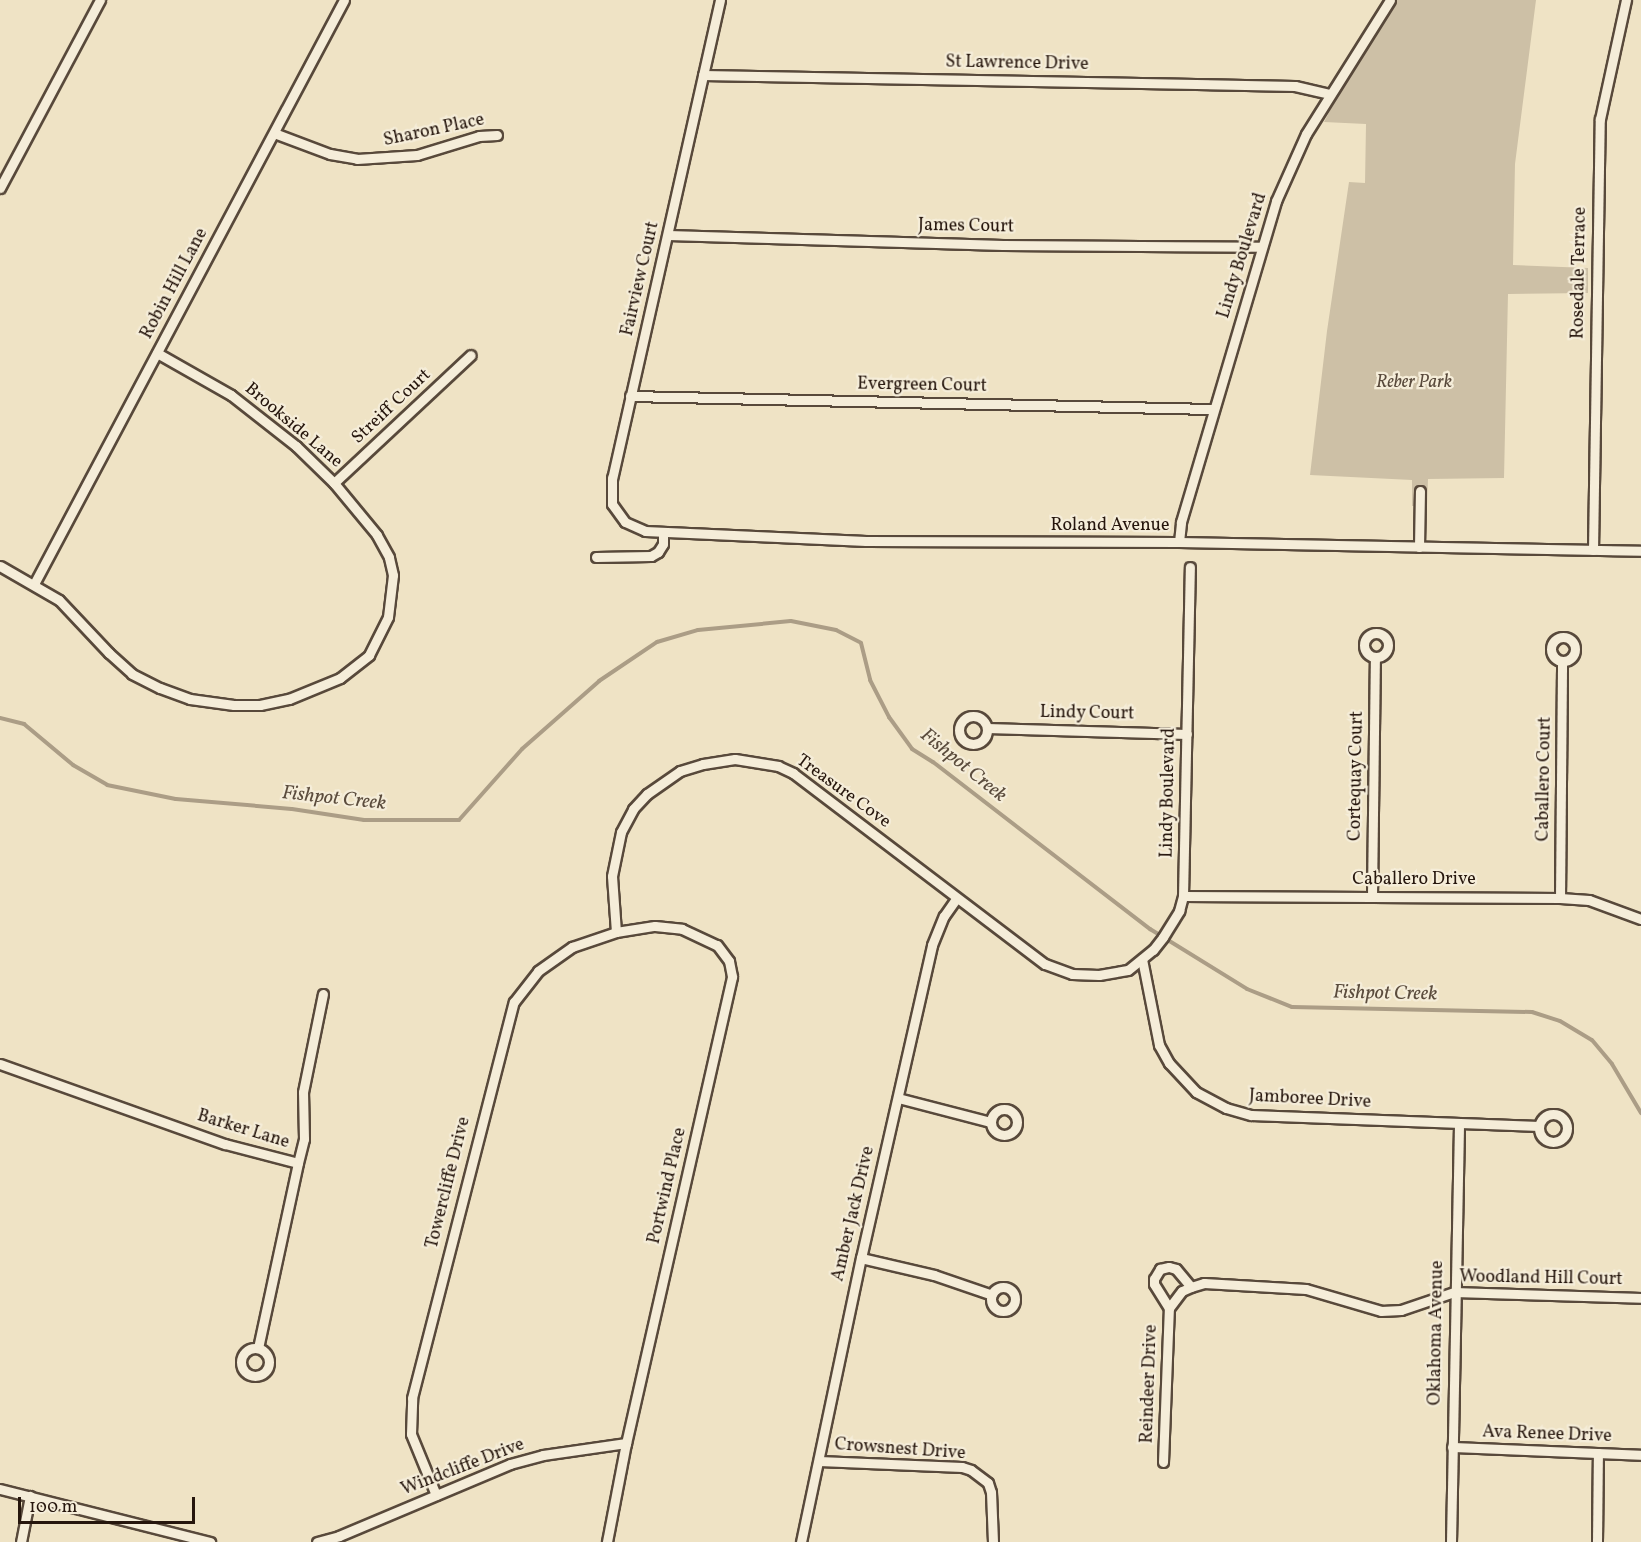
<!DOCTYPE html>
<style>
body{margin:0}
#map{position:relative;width:1641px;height:1542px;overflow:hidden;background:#efe3c5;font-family:Vollkorn,serif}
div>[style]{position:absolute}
.green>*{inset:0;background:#cdc0a6}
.stream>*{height:4px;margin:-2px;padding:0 2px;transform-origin:2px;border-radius:2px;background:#ab9d86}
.roads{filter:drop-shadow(2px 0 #58493b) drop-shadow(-2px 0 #58493b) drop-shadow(0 2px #58493b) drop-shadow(0 -2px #58493b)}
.minor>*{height:9px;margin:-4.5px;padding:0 4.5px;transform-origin:4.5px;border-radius:4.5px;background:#f5edd9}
.minor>.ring{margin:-4.5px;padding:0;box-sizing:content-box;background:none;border:9px solid #f5edd9;border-radius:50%}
span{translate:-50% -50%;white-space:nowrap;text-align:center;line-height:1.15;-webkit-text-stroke:4.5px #f5edd9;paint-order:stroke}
.street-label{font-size:18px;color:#26160d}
.park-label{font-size:18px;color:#58493b;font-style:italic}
.water-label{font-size:20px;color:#5b4c3d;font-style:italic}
.scale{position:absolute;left:18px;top:1497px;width:177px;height:27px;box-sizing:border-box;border:3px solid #26160d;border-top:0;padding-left:8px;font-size:18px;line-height:21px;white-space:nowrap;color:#26160d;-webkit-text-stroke:4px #f5edd9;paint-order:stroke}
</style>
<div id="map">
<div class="green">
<div style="clip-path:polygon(1387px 0,1536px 0,1515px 164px,1513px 265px,1588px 268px,1588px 293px,1508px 294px,1504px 478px,1428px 479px,1427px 506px,1412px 506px,1412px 480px,1310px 475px,1327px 331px,1349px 182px,1365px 183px,1366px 124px,1324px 122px)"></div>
</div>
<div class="stream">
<div style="left:0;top:718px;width:25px;rotate:14deg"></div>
<div style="left:24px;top:724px;width:64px;rotate:39.9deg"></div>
<div style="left:73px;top:765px;width:39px;rotate:30deg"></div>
<div style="left:107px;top:785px;width:70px;rotate:11.5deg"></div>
<div style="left:176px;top:799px;width:116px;rotate:4.9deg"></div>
<div style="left:292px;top:809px;width:73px;rotate:8.7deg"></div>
<div style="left:364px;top:820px;width:95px"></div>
<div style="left:459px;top:820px;width:95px;rotate:-48.4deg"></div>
<div style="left:522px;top:749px;width:103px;rotate:-41.4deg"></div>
<div style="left:599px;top:681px;width:70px;rotate:-33.9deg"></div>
<div style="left:657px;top:642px;width:43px;rotate:-16.3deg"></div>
<div style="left:698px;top:630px;width:93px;rotate:-5.5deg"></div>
<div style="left:791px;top:621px;width:46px;rotate:11.3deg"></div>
<div style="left:836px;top:630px;width:28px;rotate:27deg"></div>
<div style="left:861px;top:643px;width:38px;rotate:76deg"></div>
<div style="left:870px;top:680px;width:42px;rotate:62.8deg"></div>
<div style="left:889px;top:717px;width:39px;rotate:54deg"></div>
<div style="left:912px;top:749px;width:25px;rotate:32deg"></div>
<div style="left:933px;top:762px;width:274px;rotate:37.6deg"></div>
<div style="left:1150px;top:929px;width:114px;rotate:31.7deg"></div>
<div style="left:1247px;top:989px;width:48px;rotate:21.8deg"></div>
<div style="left:1292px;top:1007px;width:240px;rotate:1.2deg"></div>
<div style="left:1532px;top:1012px;width:29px;rotate:18deg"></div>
<div style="left:1560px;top:1021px;width:37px;rotate:31deg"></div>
<div style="left:1592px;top:1040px;width:31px;rotate:50deg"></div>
<div style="left:1612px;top:1064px;width:57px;rotate:59.4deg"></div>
</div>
<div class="roads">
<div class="minor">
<div style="left:720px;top:0;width:490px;rotate:102.7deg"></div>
<div style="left:612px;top:478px;width:26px;rotate:90deg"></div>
<div style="left:612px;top:504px;width:22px;rotate:54deg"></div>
<div style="left:625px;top:522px;width:22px;rotate:24deg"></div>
<div style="left:645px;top:531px;width:221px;rotate:2.6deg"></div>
<div style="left:866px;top:541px;width:313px;rotate:0.2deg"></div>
<div style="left:1179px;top:542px;width:462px;rotate:1.1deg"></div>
<div style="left:703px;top:75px;width:592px;rotate:1.06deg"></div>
<div style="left:1295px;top:86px;width:35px;rotate:13deg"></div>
<div style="left:274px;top:133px;width:60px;rotate:20.6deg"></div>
<div style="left:330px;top:154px;width:27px;rotate:10deg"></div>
<div style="left:357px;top:159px;width:60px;rotate:-3.8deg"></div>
<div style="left:417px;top:155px;width:65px;rotate:-17deg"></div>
<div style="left:479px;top:136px;width:18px;rotate:-3deg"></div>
<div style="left:0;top:188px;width:213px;rotate:-62deg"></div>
<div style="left:668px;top:235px;width:335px;rotate:1.7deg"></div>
<div style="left:1003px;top:245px;width:259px;rotate:0.4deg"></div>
<div style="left:630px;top:396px;width:583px;rotate:1.28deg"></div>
<div style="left:334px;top:483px;width:187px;rotate:-43.1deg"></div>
<div style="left:1179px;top:542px;width:20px;rotate:-84deg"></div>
<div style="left:1181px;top:522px;width:335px;rotate:-73.5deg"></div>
<div style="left:1276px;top:201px;width:73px;rotate:-65.9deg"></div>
<div style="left:1306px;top:134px;width:158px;rotate:-57.9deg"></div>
<div style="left:1419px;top:547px;width:56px;rotate:-89deg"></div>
<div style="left:1593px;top:550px;width:431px;rotate:-89.1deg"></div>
<div style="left:1600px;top:119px;width:122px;rotate:-77.7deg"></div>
<div style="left:596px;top:557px;width:55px;rotate:-1deg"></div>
<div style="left:651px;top:556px;width:8px;rotate:-30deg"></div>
<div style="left:658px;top:552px;width:9px;rotate:-58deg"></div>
<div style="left:663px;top:544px;width:12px;rotate:-90deg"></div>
<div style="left:0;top:566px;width:68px;rotate:30deg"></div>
<div style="left:59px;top:600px;width:73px;rotate:46.7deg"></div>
<div style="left:109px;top:653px;width:31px;rotate:42deg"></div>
<div style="left:132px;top:674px;width:31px;rotate:27deg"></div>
<div style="left:160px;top:688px;width:32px;rotate:20deg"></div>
<div style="left:190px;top:699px;width:44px;rotate:7.8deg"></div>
<div style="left:234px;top:705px;width:26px"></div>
<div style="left:260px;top:705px;width:30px;rotate:-12deg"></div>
<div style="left:289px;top:699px;width:55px;rotate:-22.4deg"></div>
<div style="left:340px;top:678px;width:37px;rotate:-38deg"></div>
<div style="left:369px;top:655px;width:42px;rotate:-63.4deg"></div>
<div style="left:388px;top:617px;width:42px;rotate:-83.2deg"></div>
<div style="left:393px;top:575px;width:18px;rotate:-103deg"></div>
<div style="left:389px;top:557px;width:25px;rotate:-119deg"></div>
<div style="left:377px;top:535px;width:67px;rotate:-129.6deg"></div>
<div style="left:334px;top:483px;width:53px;rotate:-135.8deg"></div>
<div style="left:296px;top:446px;width:83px;rotate:-141.9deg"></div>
<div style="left:231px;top:395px;width:85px;rotate:-150.4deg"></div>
<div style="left:34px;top:584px;width:661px;rotate:-62.04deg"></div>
<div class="ring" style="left:1364px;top:633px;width:15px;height:15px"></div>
<div class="ring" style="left:1551px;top:637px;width:15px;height:15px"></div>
<div class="ring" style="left:959px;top:716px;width:19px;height:19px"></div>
<div style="left:987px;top:728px;width:200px;rotate:1.7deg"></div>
<div style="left:1183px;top:896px;width:377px;rotate:0.3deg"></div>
<div style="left:1560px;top:898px;width:29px;rotate:4deg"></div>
<div style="left:1589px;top:900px;width:55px;rotate:20.1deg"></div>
<div style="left:1372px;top:896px;width:239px;rotate:-89.3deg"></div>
<div style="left:1560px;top:898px;width:236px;rotate:-89.5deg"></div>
<div style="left:616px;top:932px;width:56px;rotate:-94.1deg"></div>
<div style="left:612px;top:876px;width:45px;rotate:-78.4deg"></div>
<div style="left:621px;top:832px;width:26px;rotate:-62deg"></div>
<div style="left:633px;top:809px;width:21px;rotate:-47deg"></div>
<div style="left:647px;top:794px;width:40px;rotate:-34.9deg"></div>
<div style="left:680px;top:771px;width:24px;rotate:-17deg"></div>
<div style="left:703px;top:764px;width:32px;rotate:-9deg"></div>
<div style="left:735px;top:759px;width:44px;rotate:9.2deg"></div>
<div style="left:778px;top:766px;width:17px;rotate:25deg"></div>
<div style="left:793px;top:773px;width:316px;rotate:37.2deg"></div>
<div style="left:1045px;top:964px;width:29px;rotate:20deg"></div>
<div style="left:1072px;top:974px;width:27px;rotate:2deg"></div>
<div style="left:1099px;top:975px;width:29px;rotate:-10deg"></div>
<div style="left:1128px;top:970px;width:32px;rotate:-39deg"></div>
<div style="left:1153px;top:950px;width:16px;rotate:-52deg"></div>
<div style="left:1163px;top:937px;width:31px;rotate:-58deg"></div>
<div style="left:1179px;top:911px;width:16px;rotate:-75deg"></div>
<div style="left:1183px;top:896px;width:329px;rotate:-88.8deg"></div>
<div style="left:1142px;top:959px;width:88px;rotate:78.8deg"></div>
<div style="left:1159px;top:1045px;width:21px;rotate:61deg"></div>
<div style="left:1169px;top:1063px;width:40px;rotate:47deg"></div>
<div style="left:1196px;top:1092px;width:34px;rotate:28deg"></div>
<div style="left:1226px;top:1108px;width:26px;rotate:16deg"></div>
<div style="left:1251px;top:1115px;width:288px;rotate:2.2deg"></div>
<div style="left:0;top:1064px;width:239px;rotate:19.6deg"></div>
<div style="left:225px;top:1144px;width:75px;rotate:14.6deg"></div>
<div style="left:298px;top:1163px;width:189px;rotate:102.2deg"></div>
<div style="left:898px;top:1098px;width:96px;rotate:14.5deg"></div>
<div class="ring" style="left:991px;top:1109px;width:17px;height:17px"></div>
<div class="ring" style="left:1539px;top:1114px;width:19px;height:19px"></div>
<div style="left:298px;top:1163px;width:25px;rotate:-76deg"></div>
<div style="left:304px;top:1139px;width:47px;rotate:-91.2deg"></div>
<div style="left:303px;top:1092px;width:100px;rotate:-78.5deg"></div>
<div style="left:861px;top:1258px;width:75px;rotate:13.1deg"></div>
<div style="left:934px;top:1275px;width:61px;rotate:19deg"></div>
<div class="ring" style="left:991px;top:1287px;width:15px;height:15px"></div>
<div style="left:1169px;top:1308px;width:28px;rotate:-122deg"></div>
<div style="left:1154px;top:1284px;width:5px;rotate:-90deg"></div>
<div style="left:1154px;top:1279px;width:12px;rotate:-59deg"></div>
<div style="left:1160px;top:1269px;width:9px;rotate:-13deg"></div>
<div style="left:1169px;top:1267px;width:7px;rotate:16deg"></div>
<div style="left:1176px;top:1269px;width:23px;rotate:50deg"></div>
<div class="ring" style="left:241px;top:1348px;width:19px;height:19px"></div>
<div style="left:1452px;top:1447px;width:189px;rotate:2.4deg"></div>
<div style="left:819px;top:1461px;width:143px;rotate:2.4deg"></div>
<div style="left:962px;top:1467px;width:9px;rotate:18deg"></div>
<div style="left:971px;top:1470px;width:21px;rotate:37deg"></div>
<div style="left:988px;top:1483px;width:9px;rotate:72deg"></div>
<div style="left:991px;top:1492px;width:50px;rotate:87.7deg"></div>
<div style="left:1163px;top:1462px;width:154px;rotate:-87.8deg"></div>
<div style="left:1169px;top:1308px;width:21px;rotate:-53deg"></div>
<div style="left:1182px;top:1291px;width:10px;rotate:-24deg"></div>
<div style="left:1191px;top:1287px;width:14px;rotate:-17deg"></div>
<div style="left:1204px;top:1283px;width:102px;rotate:3.4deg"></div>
<div style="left:1306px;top:1289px;width:78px;rotate:16.3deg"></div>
<div style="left:1381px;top:1311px;width:20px;rotate:-3deg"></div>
<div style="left:1401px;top:1310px;width:56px;rotate:-18.8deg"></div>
<div style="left:1454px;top:1292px;width:187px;rotate:1.8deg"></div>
<div style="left:0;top:1489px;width:217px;rotate:14.2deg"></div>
<div style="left:436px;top:1495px;width:66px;rotate:-112.3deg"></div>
<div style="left:411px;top:1434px;width:36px;rotate:-88deg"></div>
<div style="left:412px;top:1398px;width:409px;rotate:-75.6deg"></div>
<div style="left:514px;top:1002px;width:39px;rotate:-52deg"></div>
<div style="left:538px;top:971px;width:42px;rotate:-35.2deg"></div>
<div style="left:572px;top:947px;width:46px;rotate:-18.8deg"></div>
<div style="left:616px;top:932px;width:39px;rotate:-9deg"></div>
<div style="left:655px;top:926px;width:27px;rotate:6deg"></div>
<div style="left:682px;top:929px;width:38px;rotate:25deg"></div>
<div style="left:717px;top:945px;width:20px;rotate:53deg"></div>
<div style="left:729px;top:961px;width:16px;rotate:79deg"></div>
<div style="left:732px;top:977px;width:478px;rotate:102.8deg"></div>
<div style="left:626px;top:1443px;width:101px;rotate:100.9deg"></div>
<div style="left:21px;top:1542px;width:47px;rotate:-78.9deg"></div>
<div style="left:317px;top:1542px;width:23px;rotate:-15deg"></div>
<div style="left:339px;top:1536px;width:186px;rotate:-22.8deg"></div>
<div style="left:510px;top:1464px;width:34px;rotate:-15deg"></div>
<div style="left:543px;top:1455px;width:84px;rotate:-8.2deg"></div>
<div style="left:801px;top:1542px;width:290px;rotate:-78.1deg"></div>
<div style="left:861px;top:1258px;width:321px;rotate:-77.2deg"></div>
<div style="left:932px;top:945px;width:31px;rotate:-68deg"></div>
<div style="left:944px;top:916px;width:21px;rotate:-55deg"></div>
<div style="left:1451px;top:1542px;width:418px;rotate:-88.9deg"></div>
<div style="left:1597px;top:1542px;width:89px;rotate:-89.4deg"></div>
</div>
</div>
<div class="street-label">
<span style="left:1017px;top:64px;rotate:1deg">St Lawrence Drive</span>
<span style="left:434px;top:131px;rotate:-12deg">Sharon Place</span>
<span style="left:966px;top:227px;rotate:1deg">James Court</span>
<span style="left:1243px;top:256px;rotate:-73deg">Lindy Boulevard</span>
<span style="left:1580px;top:273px;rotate:-89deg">Rosedale Terrace</span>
<span style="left:641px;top:279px;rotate:-77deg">Fairview Court</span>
<span style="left:175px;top:284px;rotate:-62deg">Robin Hill Lane</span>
<span style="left:922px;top:386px;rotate:1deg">Evergreen Court</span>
<span style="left:392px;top:407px;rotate:-43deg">Streiff Court</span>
<span style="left:293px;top:426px;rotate:40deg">Brookside Lane</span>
<span style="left:1110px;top:526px">Roland Avenue</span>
<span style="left:1087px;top:714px;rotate:1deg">Lindy Court</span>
<span style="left:1357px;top:776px;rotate:-89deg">Cortequay Court</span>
<span style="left:1545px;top:779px;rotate:-89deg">Caballero Court</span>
<span style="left:843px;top:792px;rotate:36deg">Treasure Cove</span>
<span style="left:1169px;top:793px;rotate:-89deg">Lindy Boulevard</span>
<span style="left:1414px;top:880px">Caballero Drive</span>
<span style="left:1310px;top:1100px;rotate:3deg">Jamboree Drive</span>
<span style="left:243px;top:1130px;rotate:17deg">Barker Lane</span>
<span style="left:449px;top:1183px;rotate:-76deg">Towercliffe Drive</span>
<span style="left:668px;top:1186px;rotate:-77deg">Portwind Place</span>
<span style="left:854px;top:1214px;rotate:-77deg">Amber Jack Drive</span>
<span style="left:1541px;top:1279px;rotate:1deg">Woodland Hill Court</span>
<span style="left:1437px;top:1333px;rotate:-89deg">Oklahoma Avenue</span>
<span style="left:1150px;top:1384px;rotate:-88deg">Reindeer Drive</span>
<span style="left:1547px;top:1435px;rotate:2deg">Ava Renee Drive</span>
<span style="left:900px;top:1450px;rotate:4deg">Crowsnest Drive</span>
<span style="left:463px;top:1468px;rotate:-21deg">Windcliffe Drive</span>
</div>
<div class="park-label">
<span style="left:1414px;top:383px">Reber Park</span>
</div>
<div class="water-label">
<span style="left:963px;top:766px;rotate:39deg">Fishpot Creek</span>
<span style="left:334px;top:799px;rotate:6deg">Fishpot Creek</span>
<span style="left:1385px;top:994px;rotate:1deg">Fishpot Creek</span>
</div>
<div class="scale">100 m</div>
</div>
